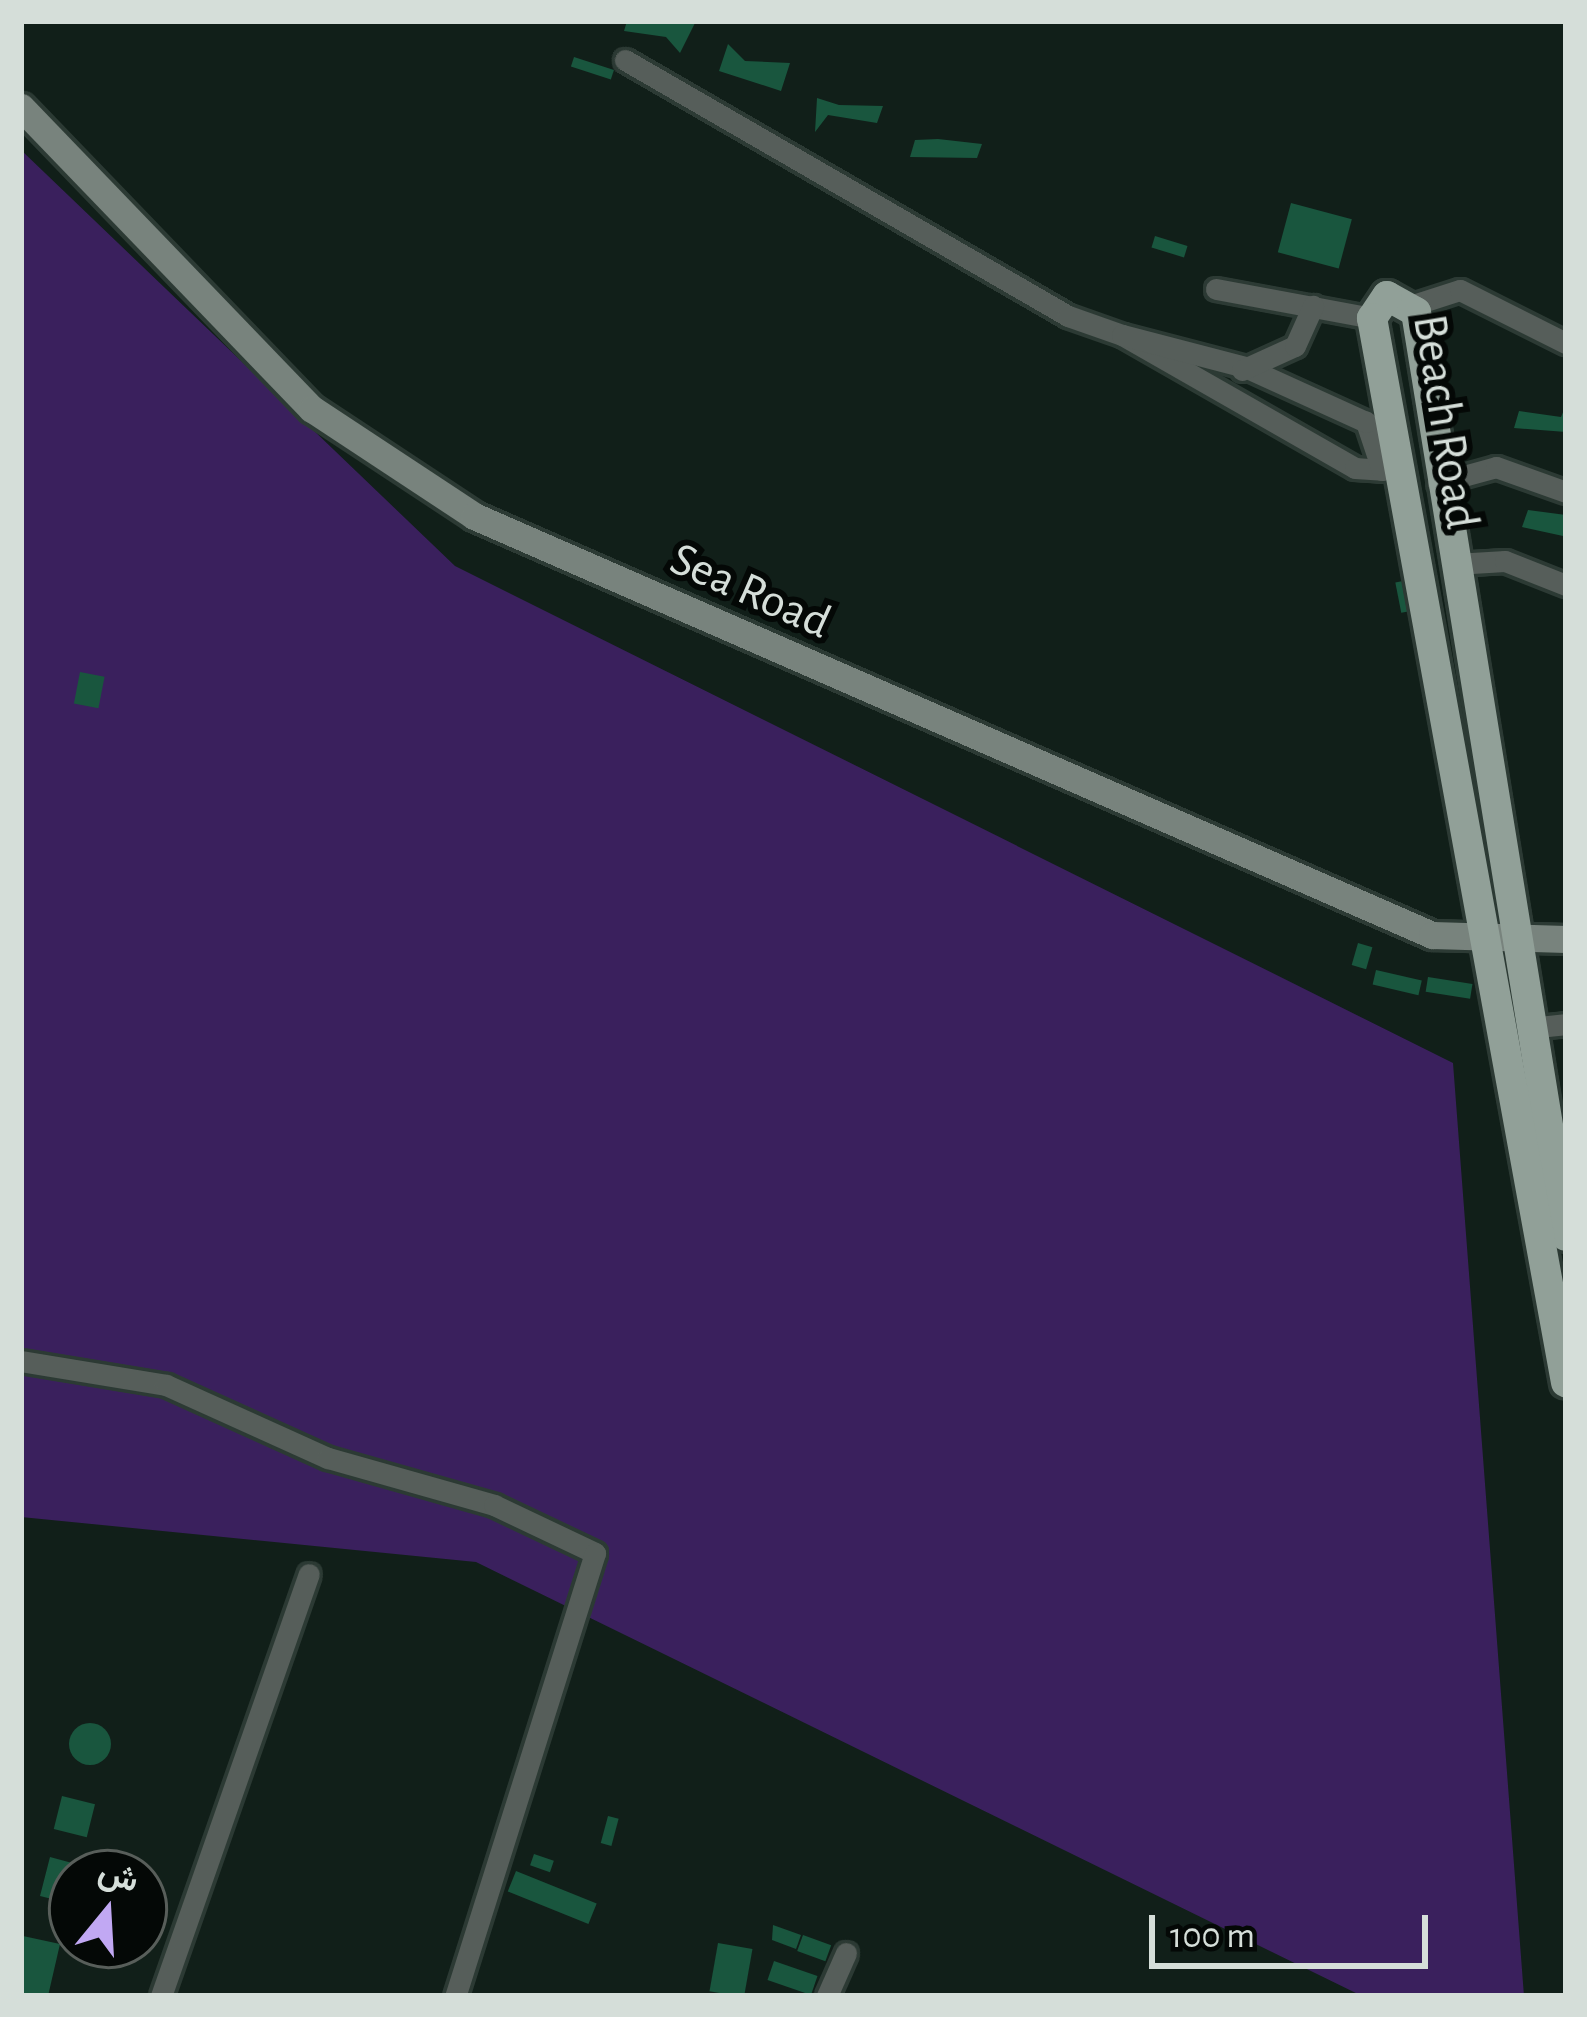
<!DOCTYPE html>
<meta charset="utf-8">
<style>
body{margin:0}
#map{position:relative;width:1587px;height:2017px;overflow:hidden;background:#111f19;font-family:"Alegreya Sans",Vazirmatn,sans-serif}
div>[style]{position:absolute}
.green>*{inset:0;background:#3a205d}
.building>*{inset:0;background:#19563e;transform-origin:0 0}
.round{border-radius:50%}
.roads{filter:drop-shadow(3px 0 #2c3a34) drop-shadow(-3px 0 #2c3a34) drop-shadow(0 3px #2c3a34) drop-shadow(0 -3px #2c3a34)}
.street>*{height:21px;margin:-10.5px;padding:0 10.5px;transform-origin:10.5px;border-radius:10.5px;background:#565e5a}
.secondary>*{height:27px;margin:-13.5px;padding:0 13.5px;transform-origin:13.5px;border-radius:13.5px;background:#78837d}
.primary>*{height:30px;margin:-15px;padding:0 15px;transform-origin:15px;border-radius:15px;background:#91a098}
span{translate:-50% -50%;white-space:nowrap;text-align:center;line-height:1.15;-webkit-text-stroke:12px #040806;paint-order:stroke}
.street-label{font-size:48px;color:#d5ded9}
.frame{position:absolute;inset:0;border:24px solid #d5ded9;pointer-events:none}
.north{position:absolute;left:48px;top:1849px;width:120px;height:120px;box-sizing:border-box;background:#040806;border:3px solid #585e5a;border-radius:50%;rotate:18deg;font-size:33px;font-weight:700;line-height:48px;text-align:center;color:#d5ded9}
.north::after{content:'';display:block;margin:auto;width:42px;height:54px;background:#c1a8f3;clip-path:polygon(50% 0,100% 100%,50% 72%,0 100%)}
.scale{position:absolute;left:1149px;top:1915px;width:279px;height:54px;box-sizing:border-box;border:6px solid #d5ded9;border-top:0;padding-left:15px;font-size:36px;line-height:42px;white-space:nowrap;color:#d5ded9;-webkit-text-stroke:9px #040806;paint-order:stroke}
</style>
<div id="map">
<div class="green">
<div style="clip-path:polygon(21px 150px,455px 566px,1453px 1063px,1524px 1996px,1362px 1996px,476px 1562px,21px 1517px)"></div>
</div>
<div class="building">
<div style="clip-path:polygon(627px 21px,696px 21px,680px 53px,666px 37px,624px 31px)"></div>
<div style="clip-path:polygon(728px 44px,745px 61px,790px 63px,781px 91px,719px 71px)"></div>
<div style="left:574px;top:57px;width:42px;height:10px;rotate:18deg"></div>
<div style="clip-path:polygon(817px 98px,839px 105px,883px 106px,877px 123px,828px 115px,815px 132px)"></div>
<div style="clip-path:polygon(938px 139px,982px 144px,977px 158px,910px 157px,915px 140px)"></div>
<div style="left:1291px;top:203px;width:63px;height:51px;rotate:15deg"></div>
<div style="left:1155px;top:236px;width:34px;height:12px;rotate:17deg"></div>
<div style="clip-path:polygon(1566px 405px,1566px 432px,1514px 428px,1519px 411px,1561px 417px)"></div>
<div style="clip-path:polygon(1528px 510px,1566px 515px,1563px 536px,1522px 527px)"></div>
<div style="left:1413px;top:579px;width:31px;height:18px;rotate:79deg"></div>
<div style="left:80px;top:672px;width:25px;height:32px;rotate:11deg"></div>
<div style="left:1358px;top:943px;width:15px;height:23px;rotate:16deg"></div>
<div style="left:1376px;top:970px;width:47px;height:15px;rotate:13deg"></div>
<div style="left:1428px;top:977px;width:45px;height:15px;rotate:9deg"></div>
<div class="round" style="left:69px;top:1723px;width:42px;height:42px"></div>
<div style="left:62px;top:1796px;width:34px;height:34px;rotate:14deg"></div>
<div style="left:608px;top:1816px;width:11px;height:28px;rotate:15deg"></div>
<div style="left:534px;top:1854px;width:21px;height:12px;rotate:19deg"></div>
<div style="clip-path:polygon(50px 1857px,87px 1867px,72px 1873px,72px 1904px,40px 1896px)"></div>
<div style="left:516px;top:1871px;width:87px;height:22px;rotate:22deg"></div>
<div style="clip-path:polygon(773px 1925px,801px 1935px,796px 1949px,772px 1940px)"></div>
<div style="left:803px;top:1935px;width:30px;height:17px;rotate:20deg"></div>
<div style="clip-path:polygon(23px 1936px,60px 1944px,48px 1996px,21px 1995px)"></div>
<div style="left:718px;top:1943px;width:35px;height:49px;rotate:10deg"></div>
<div style="left:774px;top:1961px;width:46px;height:20px;rotate:19deg"></div>
</div>
<div class="roads">
<div class="street">
<div style="left:625px;top:60px;width:512px;rotate:30.02deg"></div>
<div style="left:1068px;top:316px;width:57px;rotate:19.4deg"></div>
<div style="left:1122px;top:335px;width:268px;rotate:29.7deg"></div>
<div style="left:1355px;top:468px;width:27px;rotate:4deg"></div>
<div style="left:1382px;top:470px;width:51px;rotate:-108.4deg"></div>
<div style="left:1366px;top:422px;width:133px;rotate:-155.6deg"></div>
<div style="left:1245px;top:367px;width:127px;rotate:-165.4deg"></div>
<div style="left:1216px;top:289px;width:159px;rotate:10.5deg"></div>
<div style="left:1413px;top:305px;width:49px;rotate:-17.7deg"></div>
<div style="left:1460px;top:290px;width:119px;rotate:26.6deg"></div>
<div style="left:1242px;top:370px;width:58px;rotate:-24.4deg"></div>
<div style="left:1295px;top:346px;width:44px;rotate:-65.8deg"></div>
<div style="left:1438px;top:483px;width:60px;rotate:-15.4deg"></div>
<div style="left:1496px;top:467px;width:74px;rotate:19.7deg"></div>
<div style="left:1455px;top:564px;width:50px;rotate:-3.4deg"></div>
<div style="left:1505px;top:561px;width:66px;rotate:21.5deg"></div>
<div style="left:1529px;top:1028px;width:37px;rotate:-6deg"></div>
<div style="left:21px;top:1361px;width:147px;rotate:9.4deg"></div>
<div style="left:166px;top:1385px;width:178px;rotate:24.3deg"></div>
<div style="left:328px;top:1458px;width:173px;rotate:15.8deg"></div>
<div style="left:494px;top:1505px;width:112px;rotate:25.4deg"></div>
<div style="left:595px;top:1553px;width:465px;rotate:107.5deg"></div>
<div style="left:161px;top:1996px;width:447px;rotate:-70.7deg"></div>
<div style="left:827px;top:1996px;width:47px;rotate:-66.2deg"></div>
</div>
<div class="secondary">
<div style="left:21px;top:107px;width:419px;rotate:46.1deg"></div>
<div style="left:312px;top:409px;width:194px;rotate:33.4deg"></div>
<div style="left:474px;top:516px;width:1046px;rotate:23.62deg"></div>
<div style="left:1432px;top:935px;width:134px;rotate:1.7deg"></div>
</div>
<div class="primary">
<div style="left:1566px;top:1236px;width:936px;rotate:-99.22deg"></div>
<div style="left:1416px;top:312px;width:33px;rotate:-151deg"></div>
<div style="left:1387px;top:296px;width:27px;rotate:124deg"></div>
<div style="left:1372px;top:318px;width:1082px;rotate:79.67deg"></div>
</div>
</div>
<div class="street-label">
<span style="left:1444px;top:422px;rotate:81deg">Beach Road</span>
<span style="left:750px;top:592px;rotate:24deg">Sea Road</span>
</div>
<div class="frame"></div>
<div class="north">ش</div>
<div class="scale">100 m</div>
</div>
